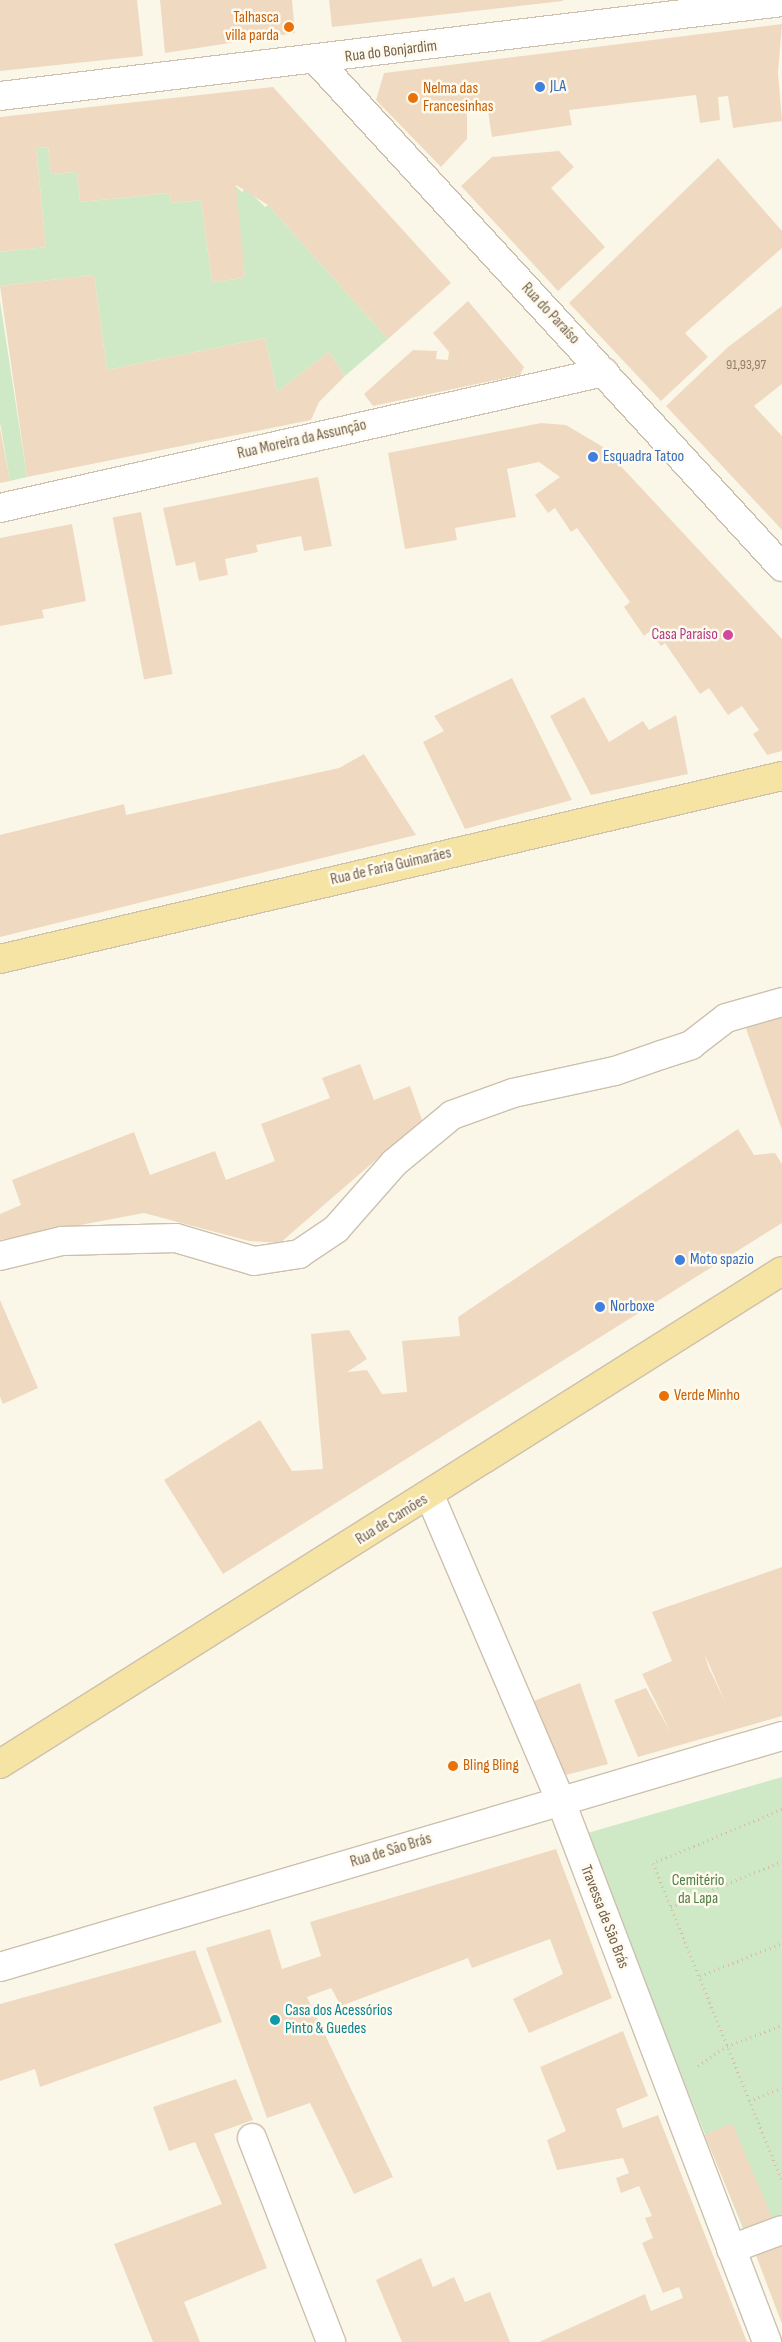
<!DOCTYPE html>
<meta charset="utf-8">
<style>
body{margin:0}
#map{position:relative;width:782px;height:2342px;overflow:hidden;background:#fbf7e8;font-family:"Sofia Sans Condensed",sans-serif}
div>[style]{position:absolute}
.green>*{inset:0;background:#cfe8c6}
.building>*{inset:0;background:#efdac1;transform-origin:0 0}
.path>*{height:3px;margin-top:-1.5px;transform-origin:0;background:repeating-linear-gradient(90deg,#d4bea4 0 1px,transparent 0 5px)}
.roads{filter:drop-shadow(1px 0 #cdc0ae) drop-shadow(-1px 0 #cdc0ae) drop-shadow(0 1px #cdc0ae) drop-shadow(0 -1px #cdc0ae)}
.minor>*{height:28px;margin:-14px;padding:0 14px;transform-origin:14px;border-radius:14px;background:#fff}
.major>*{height:28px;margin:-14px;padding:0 14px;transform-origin:14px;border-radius:14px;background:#f6e4a4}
.dots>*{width:14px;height:14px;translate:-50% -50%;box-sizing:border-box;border:2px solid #fefaee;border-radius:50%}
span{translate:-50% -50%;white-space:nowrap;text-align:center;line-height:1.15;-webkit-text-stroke:5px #fefaee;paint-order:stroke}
.number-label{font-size:14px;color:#937f6a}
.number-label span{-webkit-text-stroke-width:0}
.food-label{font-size:16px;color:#c56008}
.right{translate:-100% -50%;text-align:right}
.left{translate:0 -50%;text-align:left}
.street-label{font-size:16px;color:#74614d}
.shop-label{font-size:16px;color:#366cbe}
.hotel-label{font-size:16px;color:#b23c85}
.park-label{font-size:16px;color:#507f48}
.culture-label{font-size:16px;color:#0d838f}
</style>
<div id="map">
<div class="green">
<div style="clip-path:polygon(48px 147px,51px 174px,77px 172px,80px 202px,170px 193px,171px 203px,201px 200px,212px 282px,245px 278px,234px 185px,242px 192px,246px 188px,265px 207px,268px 205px,388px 339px,345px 376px,329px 352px,277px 392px,265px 338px,107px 370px,94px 275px,0 286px,0 252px,46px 247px,36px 148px)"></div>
<div style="clip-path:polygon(0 301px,27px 477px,10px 481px,0 423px)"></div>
<div style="clip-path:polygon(782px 1777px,782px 2223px,746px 2236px,584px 1834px)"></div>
</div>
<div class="building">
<div style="clip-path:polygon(0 0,137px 0,143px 56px,0 71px)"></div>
<div style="clip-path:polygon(160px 0,292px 0,295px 33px,165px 53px)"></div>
<div style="clip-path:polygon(329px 0,563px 0,563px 1px,332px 27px)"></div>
<div style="clip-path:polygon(782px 24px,778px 73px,782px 121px,733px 128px,728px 96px,718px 97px,720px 120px,700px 123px,696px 95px,569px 110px,572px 125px,492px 137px,487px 105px,467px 108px,467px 139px,441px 167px,376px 100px,384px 73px)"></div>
<div style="clip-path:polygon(273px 87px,451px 283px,388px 339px,268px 205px,236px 185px,245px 278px,212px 282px,201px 200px,171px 203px,170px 193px,80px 202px,77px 172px,51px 174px,48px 147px,36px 148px,46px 247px,0 252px,0 117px)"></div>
<div style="clip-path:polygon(559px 151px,574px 167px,551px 188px,605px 247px,558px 291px,461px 186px,492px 157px)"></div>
<div style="clip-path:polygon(718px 158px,782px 231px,782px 248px,685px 333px,708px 357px,661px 401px,569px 303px)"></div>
<div style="clip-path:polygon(94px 275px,107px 370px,265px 338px,277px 392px,329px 352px,345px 376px,319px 402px,311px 420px,27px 477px,0 286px)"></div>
<div style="clip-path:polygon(468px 301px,524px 367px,520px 375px,373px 406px,364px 394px,413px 350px,437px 351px,436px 359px,448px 360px,449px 352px,433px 333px)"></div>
<div style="clip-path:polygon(782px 306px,782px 384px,754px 406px,782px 436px,782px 530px,666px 406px,728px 347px)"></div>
<div style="clip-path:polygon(541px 423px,566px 425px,603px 447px,782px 639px,782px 751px,767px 755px,753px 734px,759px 730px,742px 706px,728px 715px,709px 688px,700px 694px,665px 643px,661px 646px,650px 631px,644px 636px,624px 607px,630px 602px,577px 528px,571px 532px,555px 508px,548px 513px,535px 495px,560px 477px,539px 462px,507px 469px,516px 517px,455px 528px,457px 540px,405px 549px,388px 453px)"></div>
<div style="clip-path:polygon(0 428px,10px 481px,0 483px)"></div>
<div style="clip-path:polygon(318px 477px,332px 546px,304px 551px,301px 536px,256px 545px,258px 552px,225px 559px,228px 575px,199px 581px,195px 562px,176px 566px,163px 508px)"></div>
<div style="left:141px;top:512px;width:165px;height:29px;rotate:79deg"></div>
<div style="clip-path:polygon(72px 524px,86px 601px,42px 610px,44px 618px,0 626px,0 538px)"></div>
<div style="clip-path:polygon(512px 678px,572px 800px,465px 829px,423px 742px,444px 731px,434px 716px)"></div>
<div style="clip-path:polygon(584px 697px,609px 742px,643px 721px,649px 730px,676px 715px,688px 774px,591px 795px,550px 716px)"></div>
<div style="clip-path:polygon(364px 754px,416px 835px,0 937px,0 835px,124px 804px,126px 815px,339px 768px)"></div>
<div style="clip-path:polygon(782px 1010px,782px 1130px,744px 1023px)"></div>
<div style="clip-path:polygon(360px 1064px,374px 1100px,410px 1086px,422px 1120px,280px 1243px,249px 1241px,144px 1213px,0 1240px,0 1214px,21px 1205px,12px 1180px,134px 1132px,150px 1175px,215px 1151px,226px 1180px,275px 1161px,261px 1124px,330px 1098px,322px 1078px)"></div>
<div style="clip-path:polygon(738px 1129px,754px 1155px,775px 1153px,782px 1164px,782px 1223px,223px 1574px,164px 1480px,260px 1420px,292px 1471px,323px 1469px,311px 1334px,349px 1330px,367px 1359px,347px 1372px,367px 1370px,382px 1394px,407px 1392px,402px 1341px,460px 1336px,458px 1317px)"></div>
<div style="clip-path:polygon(0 1300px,38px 1388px,3px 1404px,0 1397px)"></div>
<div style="clip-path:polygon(evenodd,782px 1567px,782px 1716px,638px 1757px,614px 1700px,646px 1688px,671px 1733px,642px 1674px,672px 1661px,652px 1612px,782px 1567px,705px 1655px,726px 1704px,708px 1666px,705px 1655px)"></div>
<div style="clip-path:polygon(580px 1683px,608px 1764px,562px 1776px,531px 1702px)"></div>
<div style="clip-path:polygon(556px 1849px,612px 1998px,529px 2033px,513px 1999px,563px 1974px,550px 1939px,472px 1968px,468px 1958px,341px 2006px,331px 1988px,307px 1997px,393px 2177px,354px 2194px,310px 2103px,267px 2118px,206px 1948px,270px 1929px,282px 1969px,321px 1956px,310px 1922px)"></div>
<div style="clip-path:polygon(195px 1950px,222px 2022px,40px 2087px,35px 2069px,0 2081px,0 2004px)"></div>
<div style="clip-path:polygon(623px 2031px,648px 2096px,616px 2109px,623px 2128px,658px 2115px,747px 2342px,539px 2342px,645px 2294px,651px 2311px,683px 2298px,679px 2287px,663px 2293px,650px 2262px,642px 2243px,653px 2238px,645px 2218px,652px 2216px,639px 2186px,621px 2193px,616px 2178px,629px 2173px,623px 2158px,557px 2170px,547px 2140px,566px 2131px,540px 2067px)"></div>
<div style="clip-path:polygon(236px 2079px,253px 2120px,214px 2134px,267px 2268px,184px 2302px,200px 2342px,153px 2342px,114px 2244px,222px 2204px,195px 2142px,169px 2151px,153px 2107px)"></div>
<div style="left:732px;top:2123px;width:109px;height:30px;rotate:67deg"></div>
<div style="clip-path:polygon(782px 2234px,782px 2324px,752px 2245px)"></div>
<div style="clip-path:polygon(421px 2258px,433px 2287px,454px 2277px,465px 2302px,490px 2292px,510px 2342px,402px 2342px,376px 2280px)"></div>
</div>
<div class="path">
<div style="left:782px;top:1809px;width:140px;rotate:157.3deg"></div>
<div style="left:653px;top:1863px;width:342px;rotate:67.9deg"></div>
<div style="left:671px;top:1907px;width:120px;rotate:-22.5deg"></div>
<div style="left:700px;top:1976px;width:88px;rotate:-21.9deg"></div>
<div style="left:698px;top:2066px;width:35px;rotate:-35deg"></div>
<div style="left:727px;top:2046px;width:59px;rotate:-20.9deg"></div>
<div style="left:749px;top:2101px;width:35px;rotate:-22deg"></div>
</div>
<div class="roads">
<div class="minor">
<div style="left:317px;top:61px;width:687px;rotate:47.42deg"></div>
<div style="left:0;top:96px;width:788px;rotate:-6.85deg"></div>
<div style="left:0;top:508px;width:619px;rotate:-12.69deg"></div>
<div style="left:0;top:1256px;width:64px;rotate:-13.6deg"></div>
<div style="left:62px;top:1241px;width:114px;rotate:-1.5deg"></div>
<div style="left:176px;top:1238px;width:81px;rotate:16.4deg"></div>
<div style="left:254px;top:1261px;width:46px;rotate:-8.8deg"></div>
<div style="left:299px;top:1254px;width:45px;rotate:-34deg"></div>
<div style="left:336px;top:1229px;width:88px;rotate:-48.7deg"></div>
<div style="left:394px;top:1163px;width:75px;rotate:-39.6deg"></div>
<div style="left:452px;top:1115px;width:65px;rotate:-19.8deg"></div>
<div style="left:513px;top:1093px;width:104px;rotate:-12.2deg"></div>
<div style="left:615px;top:1071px;width:49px;rotate:-19.2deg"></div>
<div style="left:661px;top:1055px;width:32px;rotate:-18deg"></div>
<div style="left:691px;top:1045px;width:44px;rotate:-37.6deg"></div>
<div style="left:726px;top:1018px;width:58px;rotate:-15.9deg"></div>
<div style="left:430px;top:1496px;width:330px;rotate:66.8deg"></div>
<div style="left:560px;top:1799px;width:581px;rotate:69.13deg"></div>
<div style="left:0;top:1967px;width:815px;rotate:-16.46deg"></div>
<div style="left:252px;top:2138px;width:219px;rotate:68.8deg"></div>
<div style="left:731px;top:2249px;width:54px;rotate:-20.4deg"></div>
</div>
<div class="major">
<div style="left:0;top:959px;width:803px;rotate:-13.17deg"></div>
<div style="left:0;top:1764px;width:924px;rotate:-32.23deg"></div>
</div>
</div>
<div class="dots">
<div style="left:289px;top:27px;background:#e8710a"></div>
<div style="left:540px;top:87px;background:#3f7fe0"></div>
<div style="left:413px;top:98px;background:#e8710a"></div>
<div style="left:593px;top:457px;background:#3f7fe0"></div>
<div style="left:728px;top:635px;background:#d1479c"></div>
<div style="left:680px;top:1260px;background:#3f7fe0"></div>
<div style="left:600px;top:1307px;background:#3f7fe0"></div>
<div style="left:664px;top:1396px;background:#e8710a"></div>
<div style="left:453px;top:1766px;background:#e8710a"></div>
<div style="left:275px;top:2020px;background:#0f9aa8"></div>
</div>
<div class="number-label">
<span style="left:746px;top:365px">91,93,97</span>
</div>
<div class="food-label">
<span class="right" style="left:279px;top:27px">Talhasca<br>villa parda</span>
<span class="left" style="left:423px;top:98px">Nelma das<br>Francesinhas</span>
<span class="left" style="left:674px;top:1396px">Verde Minho</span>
<span class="left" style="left:463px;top:1766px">Bling Bling</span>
</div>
<div class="street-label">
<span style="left:391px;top:52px;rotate:-7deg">Rua do Bonjardim</span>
<span style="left:550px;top:314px;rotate:47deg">Rua do Paraíso</span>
<span style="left:302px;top:440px;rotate:-13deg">Rua Moreira da Assunção</span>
<span style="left:391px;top:867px;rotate:-13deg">Rua de Faria Guimarães</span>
<span style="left:392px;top:1520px;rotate:-32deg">Rua de Camões</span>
<span style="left:391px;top:1851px;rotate:-17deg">Rua de São Brás</span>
<span style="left:604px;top:1917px;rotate:69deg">Travessa de São Brás</span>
</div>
<div class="shop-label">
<span class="left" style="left:550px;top:87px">JLA</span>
<span class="left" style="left:603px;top:457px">Esquadra Tatoo</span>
<span class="left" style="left:690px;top:1260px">Moto spazio</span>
<span class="left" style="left:610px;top:1307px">Norboxe</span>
</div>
<div class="hotel-label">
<span class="right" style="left:718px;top:635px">Casa Paraíso</span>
</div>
<div class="park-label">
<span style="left:698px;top:1890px">Cemitério<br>da Lapa</span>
</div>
<div class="culture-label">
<span class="left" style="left:285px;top:2020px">Casa dos Acessórios<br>Pinto &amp; Guedes</span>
</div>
</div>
